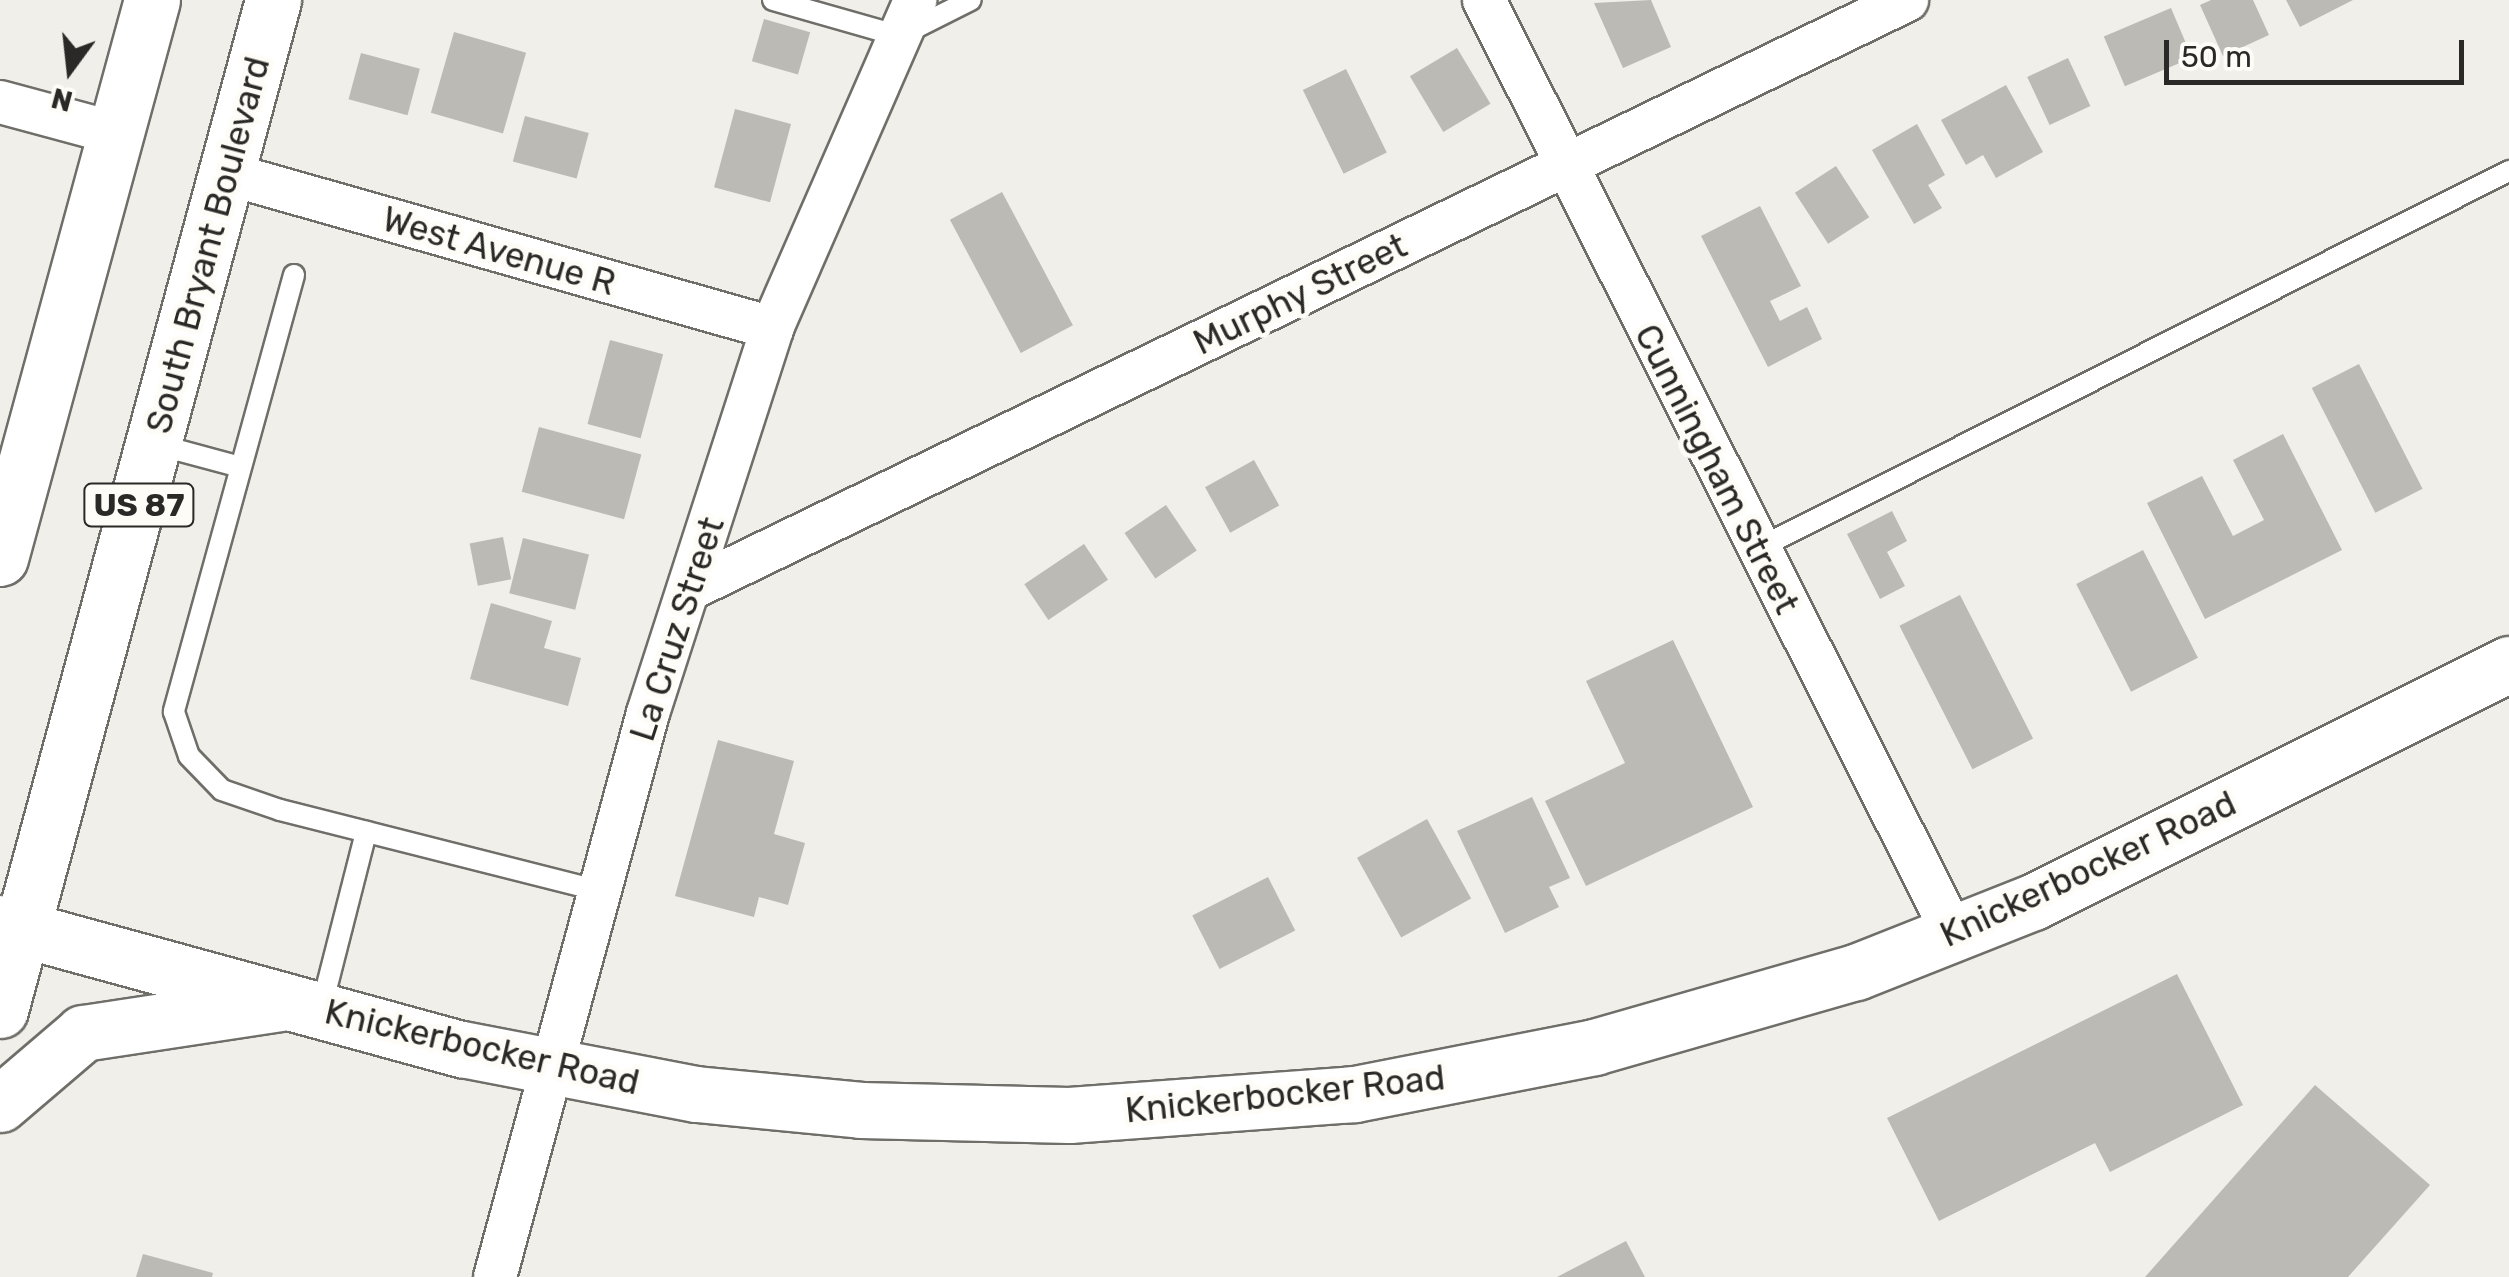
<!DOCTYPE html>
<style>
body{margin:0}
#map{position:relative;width:2509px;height:1277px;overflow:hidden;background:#f1efe9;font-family:Rubik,sans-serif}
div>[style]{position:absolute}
.building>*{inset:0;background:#bcbab4;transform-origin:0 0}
.roads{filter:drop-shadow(2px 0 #6f6e69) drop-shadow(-2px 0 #6f6e69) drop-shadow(0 2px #6f6e69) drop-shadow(0 -2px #6f6e69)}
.lane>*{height:20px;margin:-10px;padding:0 10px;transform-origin:10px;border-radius:10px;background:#fff}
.street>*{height:42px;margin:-21px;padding:0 21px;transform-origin:21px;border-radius:21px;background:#fff}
.secondary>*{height:55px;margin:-27.5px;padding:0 27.5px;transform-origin:27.5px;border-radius:27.5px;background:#fff}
.primary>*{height:55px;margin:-27.5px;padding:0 27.5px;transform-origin:27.5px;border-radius:27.5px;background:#fff}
span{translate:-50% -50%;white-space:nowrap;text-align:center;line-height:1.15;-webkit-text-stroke:10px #fefcf6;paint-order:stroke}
.shield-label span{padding:2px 8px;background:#fefcf6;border:2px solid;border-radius:8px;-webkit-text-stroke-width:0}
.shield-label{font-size:32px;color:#2a2927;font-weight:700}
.street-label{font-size:35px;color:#2a2927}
.north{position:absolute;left:20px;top:20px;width:100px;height:100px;-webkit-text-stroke:8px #fefcf6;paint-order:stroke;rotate:195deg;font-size:28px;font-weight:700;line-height:40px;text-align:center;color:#2a2927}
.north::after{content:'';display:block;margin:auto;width:35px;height:45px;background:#2a2927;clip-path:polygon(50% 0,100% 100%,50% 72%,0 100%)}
.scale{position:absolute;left:2164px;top:40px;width:300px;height:45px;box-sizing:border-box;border:5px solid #2a2927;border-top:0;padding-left:12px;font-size:30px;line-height:35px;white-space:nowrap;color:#2a2927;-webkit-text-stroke:8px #fefcf6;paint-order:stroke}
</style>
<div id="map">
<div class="building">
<div style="clip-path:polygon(1651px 0,1671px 47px,1623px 68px,1594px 3px)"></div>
<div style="clip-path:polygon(2211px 0,2253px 0,2269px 35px,2223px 56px,2200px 5px)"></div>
<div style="clip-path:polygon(2286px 0,2353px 0,2300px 27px)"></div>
<div style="left:2171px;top:8px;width:54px;height:73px;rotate:67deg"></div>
<div style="left:764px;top:19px;width:48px;height:44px;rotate:16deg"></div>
<div style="left:454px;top:32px;width:75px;height:84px;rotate:16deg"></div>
<div style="left:1457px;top:48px;width:65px;height:55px;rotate:59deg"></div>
<div style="left:361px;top:53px;width:61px;height:48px;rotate:15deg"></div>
<div style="left:2068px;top:58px;width:53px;height:45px;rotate:65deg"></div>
<div style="left:1346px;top:69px;width:93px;height:48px;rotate:64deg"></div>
<div style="clip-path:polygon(2006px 85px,2043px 152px,1996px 178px,1983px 155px,1966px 165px,1941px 120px)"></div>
<div style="left:735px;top:109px;width:58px;height:81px;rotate:15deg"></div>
<div style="left:525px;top:116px;width:66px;height:47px;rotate:15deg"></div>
<div style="clip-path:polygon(1917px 124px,1945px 175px,1928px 185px,1942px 208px,1914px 224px,1872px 150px)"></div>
<div style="left:1836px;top:166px;width:61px;height:49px;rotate:57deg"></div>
<div style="left:1002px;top:192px;width:151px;height:59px;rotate:62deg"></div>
<div style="clip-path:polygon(1760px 206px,1801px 286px,1770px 301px,1780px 321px,1807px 307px,1822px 339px,1768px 367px,1701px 236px)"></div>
<div style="left:610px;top:340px;width:55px;height:87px;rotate:15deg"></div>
<div style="left:2359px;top:364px;width:140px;height:53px;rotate:63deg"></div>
<div style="left:539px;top:427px;width:106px;height:67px;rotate:15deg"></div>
<div style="clip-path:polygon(2283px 434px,2342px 550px,2205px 619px,2147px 503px,2202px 476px,2233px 536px,2264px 520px,2233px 460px)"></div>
<div style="left:1254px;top:460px;width:52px;height:56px;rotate:61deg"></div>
<div style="left:1166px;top:505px;width:55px;height:50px;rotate:56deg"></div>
<div style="clip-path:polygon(1892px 511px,1907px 541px,1887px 552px,1905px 586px,1880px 599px,1847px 534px)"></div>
<div style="left:503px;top:537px;width:43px;height:34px;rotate:79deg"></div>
<div style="left:523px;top:538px;width:68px;height:57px;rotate:14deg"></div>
<div style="left:1084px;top:544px;width:43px;height:72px;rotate:56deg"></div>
<div style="left:2143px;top:550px;width:121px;height:75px;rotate:63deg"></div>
<div style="left:1960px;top:595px;width:161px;height:68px;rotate:63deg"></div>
<div style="clip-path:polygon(491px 603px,552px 621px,544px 648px,581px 658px,568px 706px,470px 679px)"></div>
<div style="clip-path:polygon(1673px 640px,1753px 807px,1586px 886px,1545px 801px,1625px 763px,1586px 681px)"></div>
<div style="clip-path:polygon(718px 740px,794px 761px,774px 834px,805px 843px,788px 905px,759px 897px,754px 917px,675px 896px)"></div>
<div style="clip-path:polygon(1532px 797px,1570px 878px,1549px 887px,1559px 907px,1505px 933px,1457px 831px)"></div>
<div style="left:1427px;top:819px;width:91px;height:80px;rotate:61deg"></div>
<div style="left:1268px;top:877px;width:60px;height:85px;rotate:63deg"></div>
<div style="clip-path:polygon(2177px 974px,2243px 1105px,2110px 1172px,2095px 1143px,1939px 1221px,1887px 1118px)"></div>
<div style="clip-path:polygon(2315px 1085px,2430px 1185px,2348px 1277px,2145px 1277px)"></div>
<div style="clip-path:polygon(1626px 1241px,1645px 1277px,1557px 1277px)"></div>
<div style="clip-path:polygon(143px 1254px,213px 1273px,212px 1277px,136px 1277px)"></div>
</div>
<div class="roads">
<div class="lane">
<div style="left:773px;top:0;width:131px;rotate:15.9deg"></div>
<div style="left:899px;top:36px;width:80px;rotate:-26.6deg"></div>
<div style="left:294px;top:275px;width:453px;rotate:105.4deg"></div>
<div style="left:174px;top:712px;width:46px;rotate:71.2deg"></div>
<div style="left:189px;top:756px;width:47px;rotate:45.9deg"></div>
<div style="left:222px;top:790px;width:61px;rotate:19deg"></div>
<div style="left:280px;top:810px;width:330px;rotate:14.2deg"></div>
<div style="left:155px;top:444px;width:88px;rotate:15.1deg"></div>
<div style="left:1757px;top:549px;width:842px;rotate:-26.69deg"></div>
<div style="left:321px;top:1009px;width:183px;rotate:-75.7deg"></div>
</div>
<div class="street">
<div style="left:1484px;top:0;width:1046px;rotate:63.31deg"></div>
<div style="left:0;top:102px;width:119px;rotate:15.1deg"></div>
<div style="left:225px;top:173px;width:569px;rotate:15.82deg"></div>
<div style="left:692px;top:588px;width:1350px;rotate:-25.82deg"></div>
<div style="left:495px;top:1277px;width:584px;rotate:-74.82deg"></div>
<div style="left:648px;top:713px;width:404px;rotate:-72.1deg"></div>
<div style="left:772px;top:328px;width:358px;rotate:-66.4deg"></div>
</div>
<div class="secondary">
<div style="left:0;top:923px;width:479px;rotate:15.3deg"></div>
<div style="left:462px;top:1049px;width:238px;rotate:10.9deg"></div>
<div style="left:696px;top:1094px;width:166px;rotate:5.5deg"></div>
<div style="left:861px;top:1110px;width:208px;rotate:1.4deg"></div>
<div style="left:1069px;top:1115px;width:287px;rotate:-4.2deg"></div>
<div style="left:1355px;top:1094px;width:244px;rotate:-11.1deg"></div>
<div style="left:1594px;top:1047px;width:273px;rotate:-16deg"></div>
<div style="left:1856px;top:972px;width:190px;rotate:-21.6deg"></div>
<div style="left:2033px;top:902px;width:532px;rotate:-26.57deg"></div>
</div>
<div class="primary">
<div style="left:0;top:558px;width:578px;rotate:-74.76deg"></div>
<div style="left:0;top:1010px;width:1046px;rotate:-74.87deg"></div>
<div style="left:0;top:1104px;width:109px;rotate:-40.5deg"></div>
<div style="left:83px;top:1033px;width:207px;rotate:-8.6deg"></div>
</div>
</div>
<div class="shield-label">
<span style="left:139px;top:505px">US 87</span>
</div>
<div class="street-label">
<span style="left:208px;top:245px;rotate:-75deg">South Bryant Boulevard</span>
<span style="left:499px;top:251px;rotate:16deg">West Avenue R</span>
<span style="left:1300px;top:294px;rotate:-26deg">Murphy Street</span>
<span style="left:1717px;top:469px;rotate:63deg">Cunningham Street</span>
<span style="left:677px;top:629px;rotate:-72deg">La Cruz Street</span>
<span style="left:2088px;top:869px;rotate:-25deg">Knickerbocker Road</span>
<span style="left:482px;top:1047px;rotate:13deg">Knickerbocker Road</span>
<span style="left:1285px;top:1094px;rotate:-6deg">Knickerbocker Road</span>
</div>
<div class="north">N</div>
<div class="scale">50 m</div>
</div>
